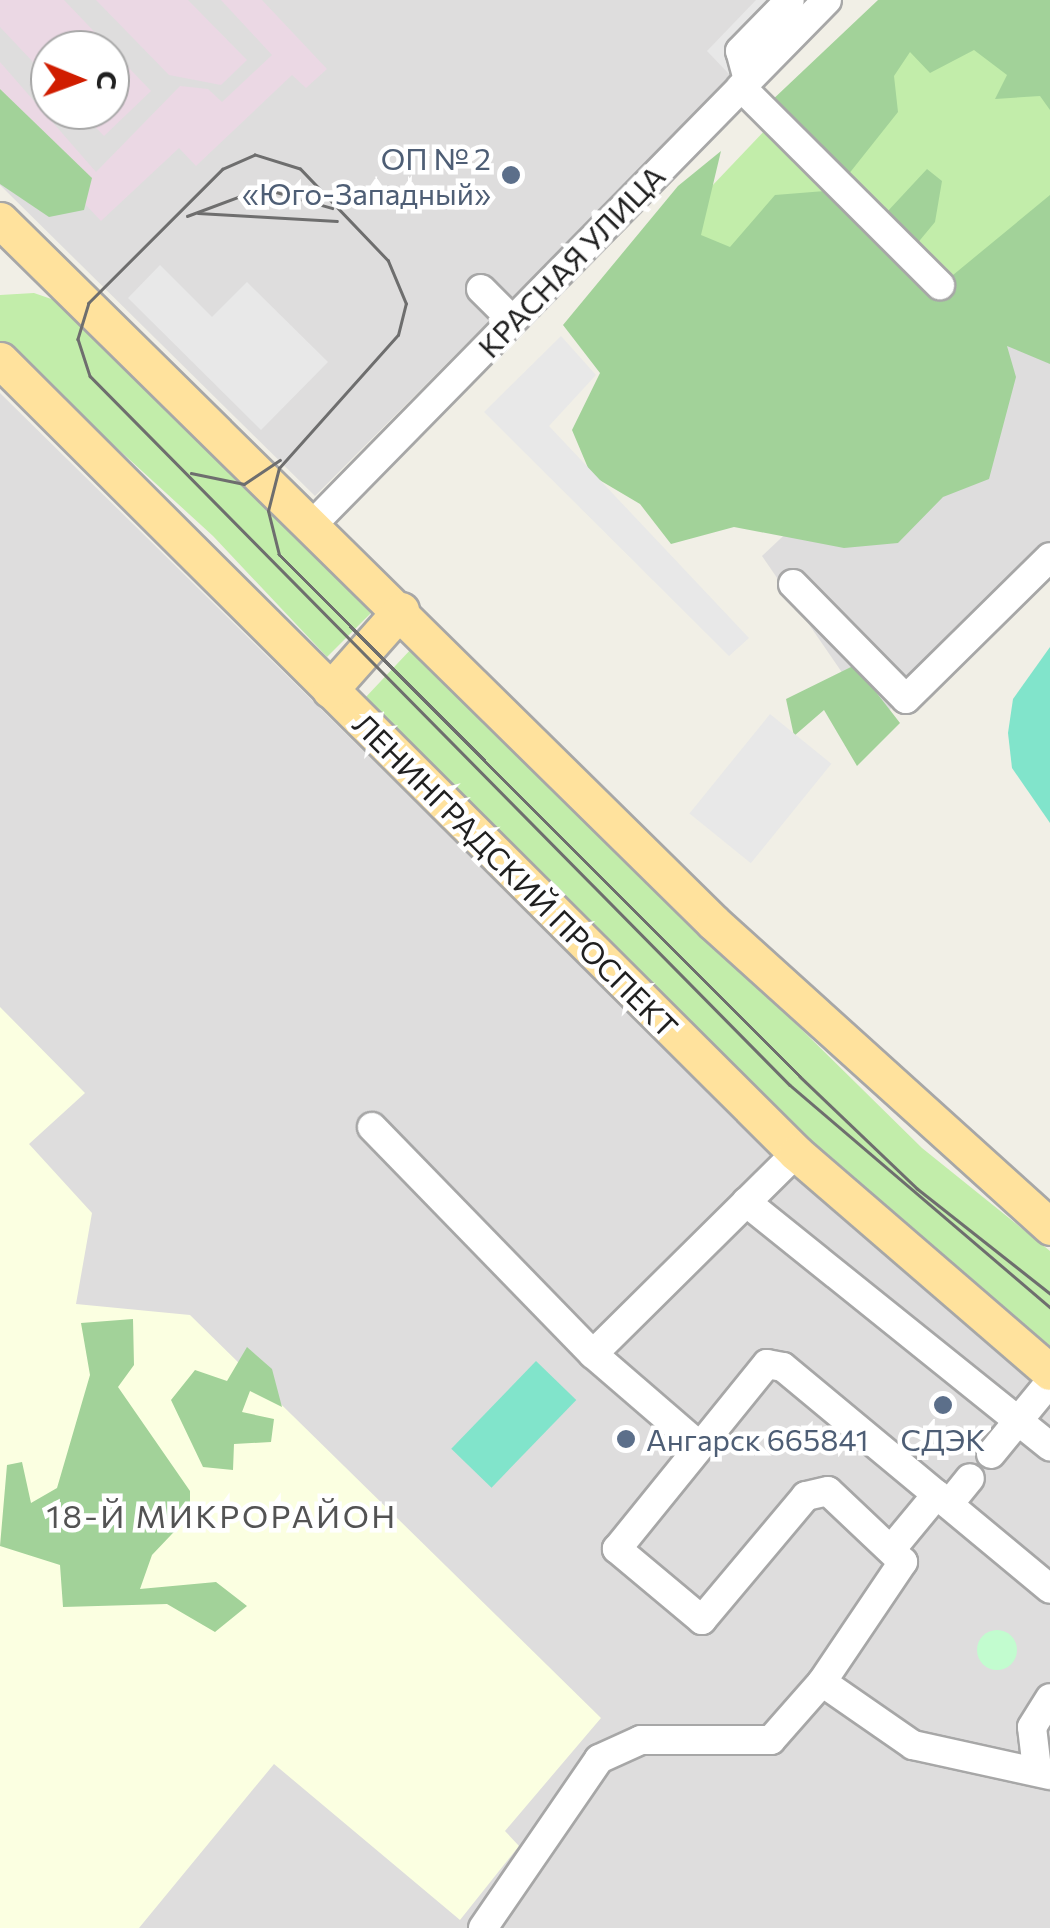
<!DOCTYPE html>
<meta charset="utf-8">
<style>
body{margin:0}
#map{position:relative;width:1050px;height:1928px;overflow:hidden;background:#f1efe6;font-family:Commissioner,sans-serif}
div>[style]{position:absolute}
.residential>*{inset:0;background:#dedddd}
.industrial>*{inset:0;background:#ebd8e4}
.education>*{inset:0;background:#fbffe1}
.grass>*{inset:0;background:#c2edaa}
.forest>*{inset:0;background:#a2d299}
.park>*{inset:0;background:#c2fccf}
.round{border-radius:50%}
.pitch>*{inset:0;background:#81e4cb;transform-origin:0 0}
.parking>*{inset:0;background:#e8e8e8;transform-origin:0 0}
.roads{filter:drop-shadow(2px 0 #a7a7a7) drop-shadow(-2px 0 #a7a7a7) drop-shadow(0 2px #a7a7a7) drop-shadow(0 -2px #a7a7a7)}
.minor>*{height:28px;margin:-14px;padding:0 14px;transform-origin:14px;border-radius:14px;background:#fff}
.major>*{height:35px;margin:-17.5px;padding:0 17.5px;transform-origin:17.5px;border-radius:17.5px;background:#ffe29d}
.tram>*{height:2.5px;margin:-1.25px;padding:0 1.25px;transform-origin:1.25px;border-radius:1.25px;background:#6e6e6e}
.dots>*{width:28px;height:28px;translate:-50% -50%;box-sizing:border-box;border:5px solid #fff;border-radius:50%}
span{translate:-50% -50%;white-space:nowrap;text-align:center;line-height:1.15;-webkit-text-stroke:9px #fff;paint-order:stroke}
.service-label{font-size:30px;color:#4e5e75}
.right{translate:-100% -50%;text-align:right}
.left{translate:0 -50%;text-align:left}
.street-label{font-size:30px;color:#202020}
.neighbourhood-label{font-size:32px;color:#535353;letter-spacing:2.5px}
.north{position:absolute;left:30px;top:30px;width:100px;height:100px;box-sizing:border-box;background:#fff;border:2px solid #a6a6a6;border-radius:50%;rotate:91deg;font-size:28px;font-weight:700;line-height:40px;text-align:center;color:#202020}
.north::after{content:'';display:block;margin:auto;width:35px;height:45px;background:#d01d00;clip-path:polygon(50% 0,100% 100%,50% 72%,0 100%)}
</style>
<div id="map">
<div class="residential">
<div style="clip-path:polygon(evenodd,0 0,808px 0,315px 496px,0 185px,0 0,50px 50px,110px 50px,110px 110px,50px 110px,50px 50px)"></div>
<div style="clip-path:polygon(1050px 285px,1050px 564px,876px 722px,762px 556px)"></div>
<div style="clip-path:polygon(0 393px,797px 1178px,1050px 1393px,1050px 1928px,0 1928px)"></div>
</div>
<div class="industrial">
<div style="clip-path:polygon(0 0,64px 0,151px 91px,104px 136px,79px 110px,110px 110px,110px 50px,50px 50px,50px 80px,0 27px)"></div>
<div style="clip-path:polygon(96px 0,188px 0,247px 60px,221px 85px,169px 75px)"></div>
<div style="clip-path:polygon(221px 0,262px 0,327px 69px,306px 88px,292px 75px,196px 166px,179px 148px,101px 221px,0 114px,0 62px,96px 172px,180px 86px,208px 89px,222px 102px,272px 55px)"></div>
</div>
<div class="education">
<div style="clip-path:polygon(0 1007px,85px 1093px,29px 1144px,92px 1213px,76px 1304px,190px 1315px,601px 1718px,505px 1831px,519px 1846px,460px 1920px,274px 1764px,139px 1928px,0 1928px)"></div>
</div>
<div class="grass">
<div style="clip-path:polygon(889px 0,1050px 0,1050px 271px,767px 533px,573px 332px)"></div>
<div style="clip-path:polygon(34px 293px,60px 302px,380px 604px,327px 657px,213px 536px,0 341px,0 295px)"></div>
<div style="clip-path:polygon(413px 647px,922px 1148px,1050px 1251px,1050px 1346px,871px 1199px,364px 699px)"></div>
</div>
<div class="forest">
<div style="clip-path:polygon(878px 0,1050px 0,1050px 110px,1040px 96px,995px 99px,1007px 75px,974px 50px,930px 73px,910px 52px,894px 76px,898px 112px,844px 180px,768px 104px)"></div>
<div style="clip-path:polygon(0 89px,92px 178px,84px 210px,49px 217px,0 184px)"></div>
<div style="clip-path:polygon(721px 151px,701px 235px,730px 247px,775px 195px,850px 189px,887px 212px,927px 169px,942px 181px,935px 222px,911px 251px,947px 280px,1050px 195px,1050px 364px,1007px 346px,1016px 377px,989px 479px,943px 497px,898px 543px,844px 548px,734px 527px,671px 544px,640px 504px,591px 475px,572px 430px,600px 373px,563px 325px,678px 186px)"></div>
<div style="clip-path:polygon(855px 665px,900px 723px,857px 766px,824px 710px,794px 736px,786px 699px)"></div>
<div style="clip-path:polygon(133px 1319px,134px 1365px,118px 1387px,190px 1491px,190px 1515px,152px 1555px,140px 1589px,216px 1582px,247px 1606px,215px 1632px,167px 1604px,63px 1607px,60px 1565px,0 1546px,7px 1465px,22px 1462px,31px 1503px,57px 1488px,90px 1375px,81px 1323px)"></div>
<div style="clip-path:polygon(247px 1347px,272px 1369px,282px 1407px,250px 1391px,242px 1412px,274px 1419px,271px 1442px,234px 1444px,233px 1470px,203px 1467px,171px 1400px,195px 1370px,227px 1381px)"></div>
</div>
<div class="park">
<div class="round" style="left:977px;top:1630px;width:40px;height:40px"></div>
</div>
<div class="pitch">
<div style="clip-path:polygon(1050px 647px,1050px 823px,1012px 768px,1008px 733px,1013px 699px)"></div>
<div style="left:536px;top:1361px;width:56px;height:122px;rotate:44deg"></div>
</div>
<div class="parking">
<div style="clip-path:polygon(756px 0,803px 0,729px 74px,707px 51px)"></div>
<div style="clip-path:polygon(160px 265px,212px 317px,247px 282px,328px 362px,261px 430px,128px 298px)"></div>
<div style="clip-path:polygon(561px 336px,596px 375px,549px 426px,749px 638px,729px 656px,484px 412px)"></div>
<div style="left:770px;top:714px;width:79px;height:128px;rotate:39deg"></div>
</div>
<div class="roads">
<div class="minor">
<div style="left:748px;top:80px;width:30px;rotate:-105deg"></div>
<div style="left:740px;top:51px;width:71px;rotate:-45.6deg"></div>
<div style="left:741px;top:87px;width:281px;rotate:44.9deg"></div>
<div style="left:481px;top:289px;width:44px;rotate:45deg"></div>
<div style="left:315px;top:522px;width:731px;rotate:-45.55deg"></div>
<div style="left:793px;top:584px;width:161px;rotate:45.5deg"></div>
<div style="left:906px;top:699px;width:202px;rotate:-44.6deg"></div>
<div style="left:372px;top:1127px;width:317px;rotate:45.8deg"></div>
<div style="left:593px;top:1354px;width:136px;rotate:40.8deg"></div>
<div style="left:746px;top:1202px;width:390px;rotate:38.8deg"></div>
<div style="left:593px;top:1354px;width:286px;rotate:-44.7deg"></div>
<div style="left:991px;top:1454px;width:93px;rotate:-50.7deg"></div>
<div style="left:949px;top:1504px;width:33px;rotate:-51deg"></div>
<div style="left:894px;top:1546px;width:67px;rotate:-50.4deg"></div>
<div style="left:822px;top:1682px;width:145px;rotate:-56deg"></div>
<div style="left:903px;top:1562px;width:103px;rotate:-136.6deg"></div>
<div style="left:828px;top:1491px;width:23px;rotate:167deg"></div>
<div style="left:806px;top:1496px;width:162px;rotate:130deg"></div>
<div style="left:702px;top:1620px;width:111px;rotate:-140.1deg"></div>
<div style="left:617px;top:1549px;width:238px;rotate:-51deg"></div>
<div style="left:767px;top:1364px;width:16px;rotate:11deg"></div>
<div style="left:783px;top:1367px;width:347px;rotate:39.7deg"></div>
<div style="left:1037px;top:1769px;width:42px;rotate:-96.8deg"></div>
<div style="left:1032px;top:1727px;width:34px;rotate:-58deg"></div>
<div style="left:483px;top:1928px;width:205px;rotate:-55.5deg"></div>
<div style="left:599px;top:1759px;width:46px;rotate:-24.3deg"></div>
<div style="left:641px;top:1740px;width:130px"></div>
<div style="left:771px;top:1740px;width:77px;rotate:-48.7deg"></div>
<div style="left:822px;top:1682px;width:111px;rotate:34.7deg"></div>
<div style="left:913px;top:1745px;width:140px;rotate:12.4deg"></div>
</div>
<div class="major">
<div style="left:0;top:220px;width:1001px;rotate:44.55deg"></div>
<div style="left:713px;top:922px;width:455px;rotate:42.1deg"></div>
<div style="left:0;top:360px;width:1124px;rotate:44.89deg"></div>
<div style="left:796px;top:1153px;width:335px;rotate:40.8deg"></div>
<div style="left:330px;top:690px;width:107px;rotate:-48.4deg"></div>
</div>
</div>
<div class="tram">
<div style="left:198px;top:213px;width:139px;rotate:3.3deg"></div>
<div style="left:187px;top:216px;width:80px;rotate:-20.5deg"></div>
<div style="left:262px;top:188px;width:73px;rotate:15.9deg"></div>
<div style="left:191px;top:473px;width:54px;rotate:11.7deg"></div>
<div style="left:244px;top:484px;width:43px;rotate:-33.7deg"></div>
<div style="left:1050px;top:1294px;width:169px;rotate:-141.7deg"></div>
<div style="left:917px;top:1189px;width:162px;rotate:-136.3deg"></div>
<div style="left:800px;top:1077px;width:738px;rotate:-134.95deg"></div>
<div style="left:279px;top:555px;width:45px;rotate:-104deg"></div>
<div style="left:268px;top:511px;width:44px;rotate:-75.7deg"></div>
<div style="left:279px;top:468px;width:178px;rotate:-48.2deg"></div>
<div style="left:398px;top:335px;width:32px;rotate:-76deg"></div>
<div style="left:406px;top:304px;width:47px;rotate:-112.7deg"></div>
<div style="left:388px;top:261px;width:127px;rotate:-133.7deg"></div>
<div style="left:300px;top:169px;width:47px;rotate:-162.7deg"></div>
<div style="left:255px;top:155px;width:35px;rotate:156deg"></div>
<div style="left:223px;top:169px;width:190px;rotate:135deg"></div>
<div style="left:89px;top:303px;width:38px;rotate:107deg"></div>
<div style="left:78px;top:339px;width:39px;rotate:72deg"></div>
<div style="left:90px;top:376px;width:996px;rotate:45.37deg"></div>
<div style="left:790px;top:1085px;width:342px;rotate:40.5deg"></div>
</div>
<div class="dots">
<div style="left:511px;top:175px;background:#5c6f8a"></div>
<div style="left:943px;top:1405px;background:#5c6f8a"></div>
<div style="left:626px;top:1439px;background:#5c6f8a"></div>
</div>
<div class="service-label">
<span class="right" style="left:491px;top:175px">ОП № 2<br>«Юго-Западный»</span>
<span class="left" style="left:646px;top:1439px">Ангарск 665841</span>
<span style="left:943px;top:1439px">СДЭК</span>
</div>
<div class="street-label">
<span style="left:571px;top:261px;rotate:-46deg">КРАСНАЯ УЛИЦА</span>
<span style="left:516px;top:875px;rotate:45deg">ЛЕНИНГРАДСКИЙ ПРОСПЕКТ</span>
</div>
<div class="neighbourhood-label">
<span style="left:222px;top:1515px">18-Й МИКРОРАЙОН</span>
</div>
<div class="north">С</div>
</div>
